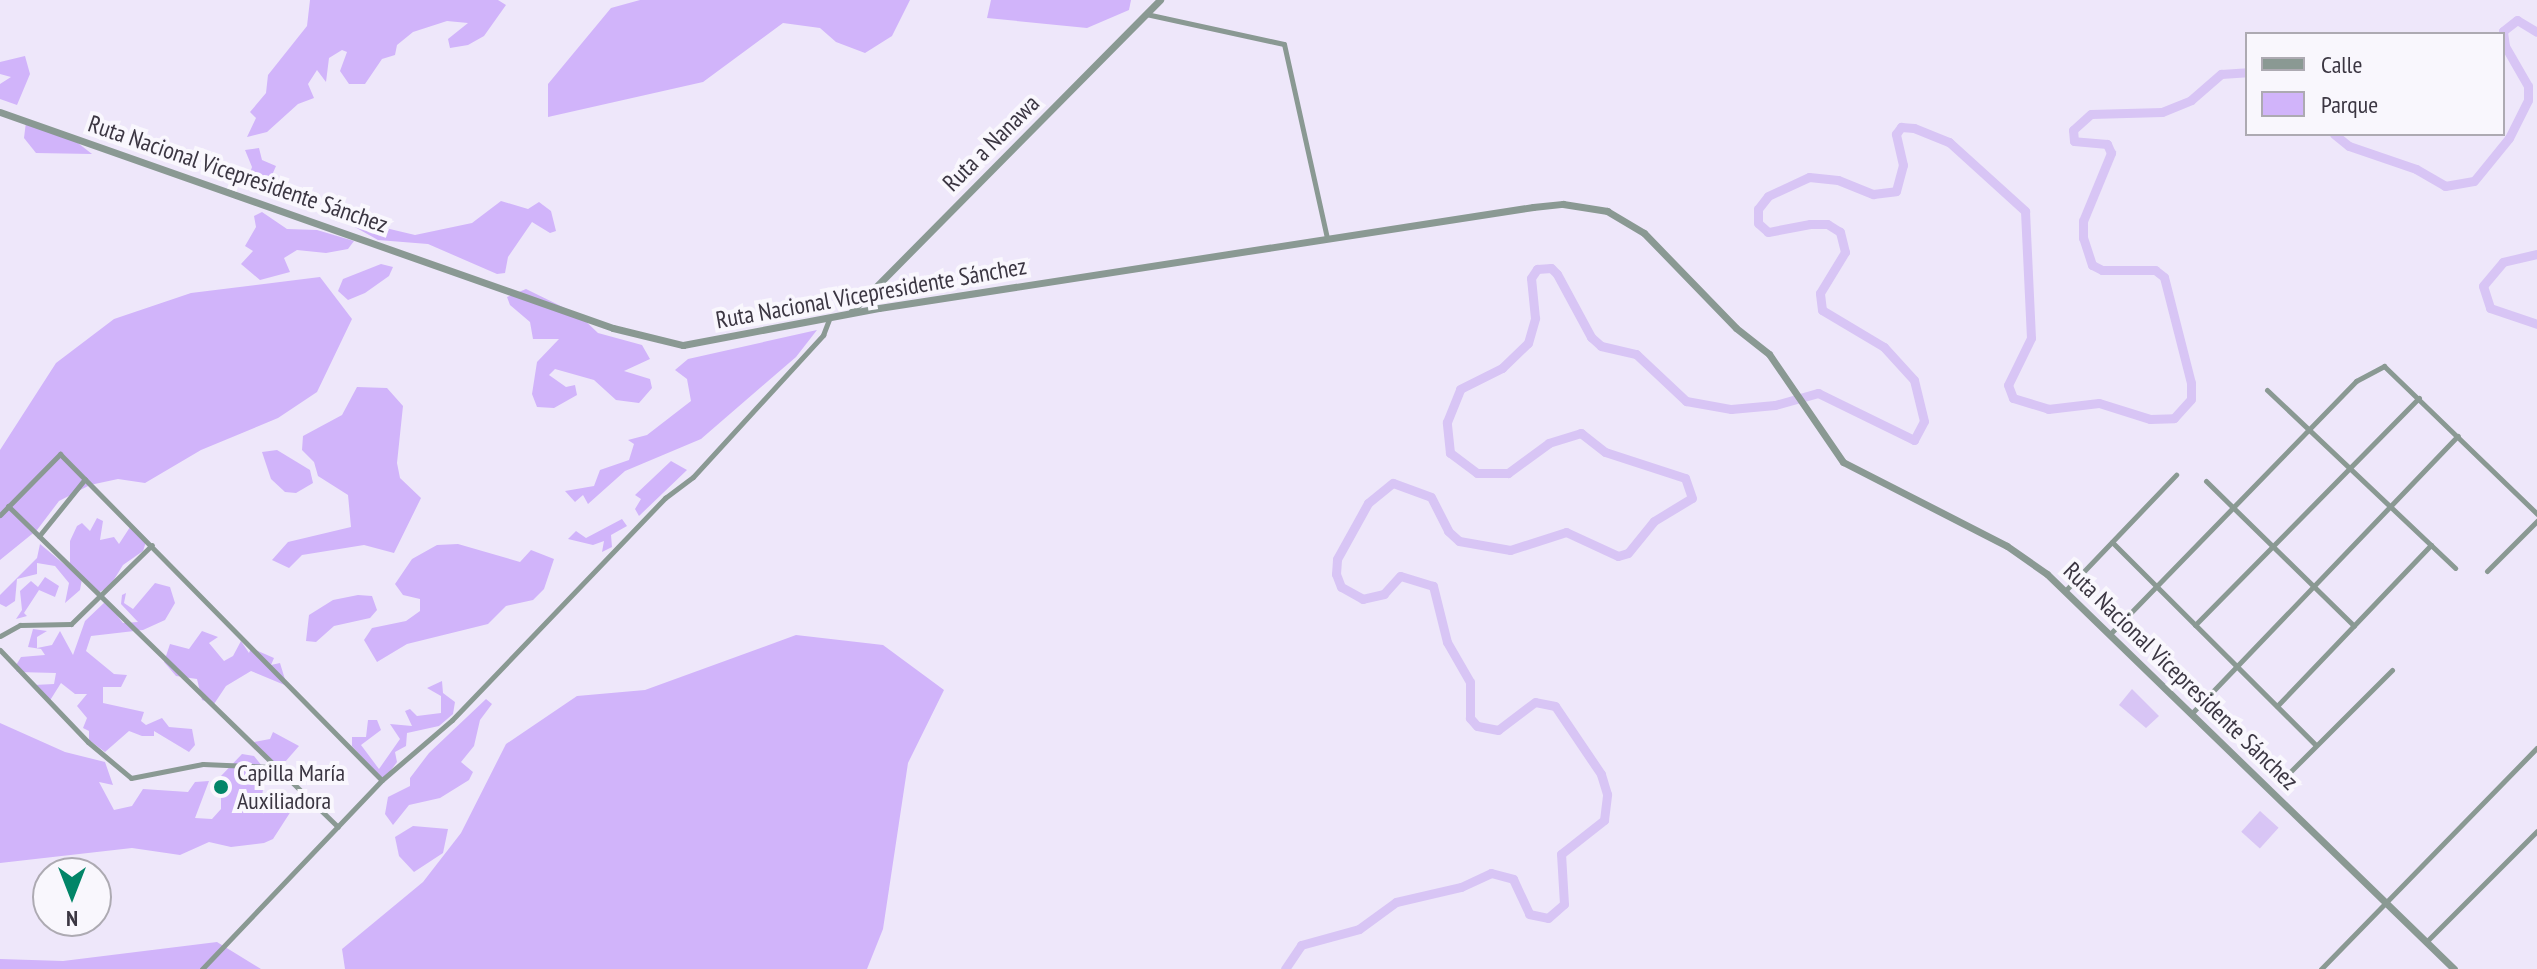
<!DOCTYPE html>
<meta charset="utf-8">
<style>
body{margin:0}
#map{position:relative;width:2537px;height:969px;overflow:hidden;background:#eee7fa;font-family:"PT Sans Narrow",sans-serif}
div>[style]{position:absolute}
.green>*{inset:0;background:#d1b4fa}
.water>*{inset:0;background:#d8c5f5;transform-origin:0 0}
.river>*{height:9px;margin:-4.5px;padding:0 4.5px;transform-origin:4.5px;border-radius:4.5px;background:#d8c5f5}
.minor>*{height:5px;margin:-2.5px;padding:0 2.5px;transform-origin:2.5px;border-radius:2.5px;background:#8a9993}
.tertiary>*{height:7px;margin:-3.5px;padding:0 3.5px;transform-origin:3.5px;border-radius:3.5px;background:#8a9993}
.dots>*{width:22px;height:22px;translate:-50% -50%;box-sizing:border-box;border:4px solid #f9f7fd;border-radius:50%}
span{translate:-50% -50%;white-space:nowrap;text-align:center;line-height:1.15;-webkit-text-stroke:8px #f9f7fd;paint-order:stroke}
.street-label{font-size:24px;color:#3b3642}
.poi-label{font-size:24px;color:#3b3642}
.left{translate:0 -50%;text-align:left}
.legend{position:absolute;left:2245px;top:32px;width:260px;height:104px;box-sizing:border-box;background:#f9f7fd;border:2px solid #adaab2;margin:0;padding:10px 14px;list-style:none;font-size:24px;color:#3b3642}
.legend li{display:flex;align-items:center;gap:16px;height:40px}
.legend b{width:40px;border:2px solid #adaab2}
.north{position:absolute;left:32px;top:857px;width:80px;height:80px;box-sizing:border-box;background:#f9f7fd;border:2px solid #adaab2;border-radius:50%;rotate:180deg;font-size:22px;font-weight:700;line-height:32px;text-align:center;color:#3b3642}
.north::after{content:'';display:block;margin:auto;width:28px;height:36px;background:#028568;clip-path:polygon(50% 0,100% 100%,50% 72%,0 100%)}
</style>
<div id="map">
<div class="green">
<div style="clip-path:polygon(310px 0,498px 0,506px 5px,484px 36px,468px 45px,450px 48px,448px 39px,468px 23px,447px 21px,413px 32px,397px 45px,395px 55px,382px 59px,365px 84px,349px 84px,340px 71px,347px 52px,342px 50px,329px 58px,326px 82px,317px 70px,308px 84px,314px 98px,298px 104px,267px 132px,247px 137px,256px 118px,250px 112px,266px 93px,268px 75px,307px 26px)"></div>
<div style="clip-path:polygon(640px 0,910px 0,892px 36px,865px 53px,836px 42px,820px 28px,783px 23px,703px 82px,548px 117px,548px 84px,611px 8px)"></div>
<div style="clip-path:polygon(991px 0,1131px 0,1129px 10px,1087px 28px,987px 18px)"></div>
<div style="clip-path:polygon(25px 56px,30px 74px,17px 105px,0 99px,0 84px,11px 77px,0 74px,0 62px)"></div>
<div style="clip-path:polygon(26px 122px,69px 136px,92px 154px,36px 153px,24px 138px)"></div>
<div style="clip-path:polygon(259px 148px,262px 160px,276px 166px,269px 182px,292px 190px,260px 187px,248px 179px,252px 167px,245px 150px)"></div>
<div style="clip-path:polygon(501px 201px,528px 209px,539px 202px,551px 211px,556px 231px,550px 233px,532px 222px,508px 257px,505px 273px,497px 274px,428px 244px,378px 240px,319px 207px,344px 208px,373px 225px,415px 235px,472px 223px)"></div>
<div style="clip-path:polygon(262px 212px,287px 229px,317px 230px,354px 241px,348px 249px,326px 253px,297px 250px,284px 258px,290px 272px,260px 280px,241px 264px,253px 251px,245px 246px,256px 227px,254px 216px)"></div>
<div style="clip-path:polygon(381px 264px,393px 267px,389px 276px,365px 293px,348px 300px,338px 291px,343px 279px)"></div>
<div style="clip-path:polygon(320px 277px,352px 319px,317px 392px,278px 418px,201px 450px,145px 483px,118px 479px,90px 485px,59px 501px,37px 530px,0 560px,0 450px,56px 363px,114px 319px,191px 293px)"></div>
<div style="clip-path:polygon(526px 289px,579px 315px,598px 333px,642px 345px,650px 359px,624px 371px,650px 379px,652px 388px,639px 403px,616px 400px,594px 380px,555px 369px,549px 375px,566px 387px,575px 385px,577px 395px,554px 408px,537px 407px,532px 394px,537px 362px,559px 339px,533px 339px,530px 322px,510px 305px,507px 297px)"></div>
<div style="clip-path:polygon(817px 330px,796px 357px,701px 439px,625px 471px,588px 504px,583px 495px,575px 502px,565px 491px,594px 486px,600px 470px,629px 460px,634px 444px,628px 440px,647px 435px,691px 401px,687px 379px,675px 370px,688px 359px)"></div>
<div style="clip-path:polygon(357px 387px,387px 388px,403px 406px,397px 463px,400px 478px,421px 498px,394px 553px,364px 545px,302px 555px,289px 568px,272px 560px,288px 542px,351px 527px,348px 495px,318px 476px,314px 462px,302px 450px,303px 436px,342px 415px)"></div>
<div style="clip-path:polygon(277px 450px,310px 470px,313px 483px,296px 493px,285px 492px,271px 479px,262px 452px)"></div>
<div style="clip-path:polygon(671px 461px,687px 470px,639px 516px,635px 509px,641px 499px,635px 495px)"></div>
<div style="clip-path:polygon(97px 518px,103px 521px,100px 540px,114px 537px,119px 544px,132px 524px,147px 539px,143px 551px,123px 565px,110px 586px,98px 593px,82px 579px,80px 590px,65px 603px,69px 583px,55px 566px,37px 563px,37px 574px,17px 579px,15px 601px,6px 607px,0 604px,0 595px,37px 558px,40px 544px,77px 575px,70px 564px,70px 541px,77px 526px,82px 523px,90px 531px)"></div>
<div style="clip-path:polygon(622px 519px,627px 526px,611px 535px,612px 547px,602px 552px,604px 541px,593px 545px,568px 539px,576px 531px,586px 538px)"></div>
<div style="clip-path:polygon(458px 544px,520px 562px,531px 550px,554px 559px,544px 589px,533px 600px,506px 606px,488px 624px,407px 644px,377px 662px,364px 640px,372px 628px,406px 621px,420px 611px,420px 599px,403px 595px,395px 584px,412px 559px,437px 545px)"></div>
<div style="clip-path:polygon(45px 577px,59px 586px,55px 597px,39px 590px,24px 613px,27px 616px,16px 619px,22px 610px,20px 591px,31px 581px,38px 587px)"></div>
<div style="clip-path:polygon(155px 583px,170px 587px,175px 603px,165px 620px,143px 630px,91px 636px,86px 651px,114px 674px,127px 675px,121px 687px,103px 687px,103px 703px,144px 712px,141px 721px,146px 725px,162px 718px,169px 727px,192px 729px,195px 745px,189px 752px,154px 731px,154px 736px,142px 736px,129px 731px,105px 752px,89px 740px,89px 731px,83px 728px,87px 718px,77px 706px,87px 694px,75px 694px,61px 683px,49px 702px,34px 685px,54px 684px,56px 673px,17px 672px,15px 667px,21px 657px,45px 655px,41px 649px,28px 647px,33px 629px,47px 631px,37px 637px,37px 648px,52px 645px,60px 631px,73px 655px,85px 621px,106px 601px,123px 623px,138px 622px,121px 604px,122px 595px,126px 593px,124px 603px,133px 609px)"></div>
<div style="clip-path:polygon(358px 595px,372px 596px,377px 610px,370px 618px,334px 626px,316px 642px,306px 641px,309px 615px,333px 600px)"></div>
<div style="clip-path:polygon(202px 631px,218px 637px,209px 643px,224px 661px,233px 656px,241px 641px,249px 653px,251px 648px,274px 658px,271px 665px,280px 663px,287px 686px,251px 671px,226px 686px,214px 704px,202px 700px,197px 679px,176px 676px,164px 662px,170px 644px,189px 649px)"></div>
<div style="clip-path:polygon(796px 635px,883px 645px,944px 690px,908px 763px,883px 929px,867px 969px,345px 969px,342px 949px,423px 882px,461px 833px,506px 744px,577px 696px,645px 690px)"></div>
<div style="clip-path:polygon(442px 681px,443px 693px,455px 702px,453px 714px,439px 726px,407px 733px,406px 746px,395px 752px,397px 762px,383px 781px,352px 746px,352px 737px,366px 737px,368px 720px,377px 720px,381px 730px,361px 745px,379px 769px,400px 739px,390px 724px,412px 726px,405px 711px,410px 709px,417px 716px,441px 713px,441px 696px,427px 688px)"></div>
<div style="clip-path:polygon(486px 699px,492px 704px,480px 720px,474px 746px,461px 762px,473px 772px,469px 780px,440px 798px,409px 805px,393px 825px,385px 814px,388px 797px,410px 786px,410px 778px,429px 753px)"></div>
<div style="clip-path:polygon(0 723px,65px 752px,105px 762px,113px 785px,99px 782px,114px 810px,132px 806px,143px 789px,188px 792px,195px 782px,209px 781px,195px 818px,212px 819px,221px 809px,221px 776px,242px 754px,254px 756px,266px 771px,261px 802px,280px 799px,293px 808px,273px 839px,264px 843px,231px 847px,209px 842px,180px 855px,132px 848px,0 863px)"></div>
<div style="clip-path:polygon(273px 732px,299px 746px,278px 770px,254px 742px,270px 739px)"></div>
<div style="clip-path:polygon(413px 826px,448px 829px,443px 853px,414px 872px,399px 856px,395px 837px)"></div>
<div style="clip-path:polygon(217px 942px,261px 969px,0 969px,0 959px,63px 961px)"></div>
</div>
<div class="water">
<div style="clip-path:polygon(2132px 689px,2159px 716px,2146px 728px,2119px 705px)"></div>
<div style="left:2260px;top:811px;width:25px;height:28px;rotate:42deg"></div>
</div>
<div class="river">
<div style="left:2334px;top:134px;width:19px;rotate:39deg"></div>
<div style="left:2349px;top:146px;width:71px;rotate:18.9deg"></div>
<div style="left:2416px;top:169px;width:34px;rotate:30deg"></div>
<div style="left:2445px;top:186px;width:29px;rotate:-10deg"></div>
<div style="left:2474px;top:181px;width:55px;rotate:-50.9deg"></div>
<div style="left:2509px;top:138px;width:42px;rotate:-63.4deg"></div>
<div style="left:2528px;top:100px;width:14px;rotate:-90deg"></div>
<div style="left:2528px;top:86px;width:46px;rotate:-119.9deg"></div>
<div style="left:2505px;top:46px;width:15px;rotate:-98deg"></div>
<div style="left:2503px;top:31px;width:18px;rotate:-38deg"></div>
<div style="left:2517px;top:20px;width:23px;rotate:31deg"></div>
<div style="left:2537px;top:254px;width:35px;rotate:167deg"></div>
<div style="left:2503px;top:262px;width:31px;rotate:130deg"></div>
<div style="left:2483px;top:286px;width:23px;rotate:72deg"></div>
<div style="left:2490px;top:308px;width:50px;rotate:18.8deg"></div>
<div style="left:1285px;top:969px;width:29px;rotate:-56deg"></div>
<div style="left:1301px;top:945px;width:60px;rotate:-15.4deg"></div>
<div style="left:1359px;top:929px;width:46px;rotate:-36.1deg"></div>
<div style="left:1396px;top:902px;width:67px;rotate:-13deg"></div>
<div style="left:1461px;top:887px;width:33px;rotate:-25deg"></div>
<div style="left:1491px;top:873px;width:23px;rotate:15deg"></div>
<div style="left:1513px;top:879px;width:38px;rotate:65deg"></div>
<div style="left:1529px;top:914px;width:19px;rotate:12deg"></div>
<div style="left:1548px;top:918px;width:21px;rotate:-41deg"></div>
<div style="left:1564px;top:904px;width:50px;rotate:-93.4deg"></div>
<div style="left:1561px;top:854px;width:55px;rotate:-38.3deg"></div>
<div style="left:1604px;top:820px;width:26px;rotate:-83deg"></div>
<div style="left:1607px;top:794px;width:21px;rotate:-107deg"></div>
<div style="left:1601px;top:774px;width:82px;rotate:-124.1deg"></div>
<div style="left:1555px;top:706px;width:20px;rotate:-169deg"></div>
<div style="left:1535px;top:702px;width:46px;rotate:142.9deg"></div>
<div style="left:1498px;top:730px;width:21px;rotate:-169deg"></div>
<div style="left:1477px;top:726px;width:11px;rotate:-131deg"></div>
<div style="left:1470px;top:718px;width:36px;rotate:-90deg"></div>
<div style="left:1470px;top:682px;width:46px;rotate:-119.9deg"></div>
<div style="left:1447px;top:642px;width:58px;rotate:-104deg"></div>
<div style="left:1433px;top:586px;width:34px;rotate:-163deg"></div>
<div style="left:1400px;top:576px;width:24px;rotate:132deg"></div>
<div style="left:1384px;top:594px;width:22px;rotate:167deg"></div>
<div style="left:1363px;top:599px;width:25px;rotate:-151deg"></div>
<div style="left:1341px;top:587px;width:14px;rotate:-111deg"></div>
<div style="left:1336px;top:574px;width:15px;rotate:-86deg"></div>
<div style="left:1337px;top:559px;width:64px;rotate:-61deg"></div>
<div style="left:1368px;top:503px;width:32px;rotate:-39deg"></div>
<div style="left:1393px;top:483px;width:40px;rotate:20.2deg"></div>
<div style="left:1431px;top:497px;width:38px;rotate:63deg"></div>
<div style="left:1448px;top:531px;width:15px;rotate:42deg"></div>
<div style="left:1459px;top:541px;width:52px;rotate:10deg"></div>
<div style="left:1510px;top:550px;width:59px;rotate:-17.8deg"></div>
<div style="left:1566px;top:532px;width:57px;rotate:24.8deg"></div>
<div style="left:1618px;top:556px;width:10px;rotate:-17deg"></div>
<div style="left:1628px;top:553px;width:41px;rotate:-50.9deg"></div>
<div style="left:1654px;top:521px;width:44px;rotate:-31.2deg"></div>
<div style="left:1692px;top:498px;width:21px;rotate:-109deg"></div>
<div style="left:1685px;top:478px;width:84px;rotate:-162deg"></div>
<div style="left:1605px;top:452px;width:31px;rotate:-142deg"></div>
<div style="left:1581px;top:433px;width:34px;rotate:163deg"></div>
<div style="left:1549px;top:443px;width:51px;rotate:143.8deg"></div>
<div style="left:1508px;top:473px;width:31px;rotate:180deg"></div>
<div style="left:1477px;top:473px;width:34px;rotate:-143deg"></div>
<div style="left:1450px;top:453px;width:31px;rotate:-96deg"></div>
<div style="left:1447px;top:422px;width:35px;rotate:-68deg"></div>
<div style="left:1460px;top:389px;width:47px;rotate:-26.6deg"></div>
<div style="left:1502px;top:368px;width:36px;rotate:-44deg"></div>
<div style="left:1528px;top:343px;width:26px;rotate:-74deg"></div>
<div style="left:1535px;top:318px;width:40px;rotate:-95.7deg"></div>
<div style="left:1531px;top:278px;width:11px;rotate:-56deg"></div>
<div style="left:1537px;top:269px;width:14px;rotate:-4deg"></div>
<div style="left:1551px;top:268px;width:8px;rotate:45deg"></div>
<div style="left:1557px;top:274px;width:72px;rotate:61.6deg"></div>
<div style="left:1591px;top:337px;width:13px;rotate:42deg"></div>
<div style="left:1601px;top:346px;width:36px;rotate:13deg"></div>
<div style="left:1636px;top:354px;width:69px;rotate:43.2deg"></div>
<div style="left:1686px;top:401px;width:46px;rotate:10.1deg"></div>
<div style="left:1731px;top:409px;width:44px;rotate:-5.2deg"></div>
<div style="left:1775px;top:405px;width:45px;rotate:-15.6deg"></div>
<div style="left:1818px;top:393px;width:107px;rotate:26.1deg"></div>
<div style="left:1914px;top:440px;width:21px;rotate:-62deg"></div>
<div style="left:1924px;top:421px;width:42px;rotate:-103.7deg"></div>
<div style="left:1914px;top:380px;width:45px;rotate:-132.3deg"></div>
<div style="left:1884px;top:347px;width:72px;rotate:-149.2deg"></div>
<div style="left:1822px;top:310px;width:17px;rotate:-97deg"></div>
<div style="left:1820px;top:293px;width:48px;rotate:-58.6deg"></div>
<div style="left:1845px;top:252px;width:21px;rotate:-104deg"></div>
<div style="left:1840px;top:232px;width:15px;rotate:-148deg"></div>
<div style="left:1827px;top:224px;width:17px;rotate:180deg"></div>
<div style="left:1810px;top:224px;width:43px;rotate:169.2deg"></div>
<div style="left:1768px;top:232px;width:13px;rotate:-138deg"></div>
<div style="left:1758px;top:223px;width:14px;rotate:-90deg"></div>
<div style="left:1758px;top:209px;width:16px;rotate:-52deg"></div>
<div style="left:1768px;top:196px;width:45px;rotate:-24.9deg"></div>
<div style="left:1809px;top:177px;width:29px;rotate:6deg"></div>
<div style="left:1838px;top:180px;width:38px;rotate:22deg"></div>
<div style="left:1873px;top:194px;width:23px;rotate:-7deg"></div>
<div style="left:1896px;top:191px;width:27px;rotate:-75deg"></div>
<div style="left:1903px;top:165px;width:32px;rotate:-103deg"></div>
<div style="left:1896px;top:134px;width:9px;rotate:-54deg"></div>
<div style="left:1901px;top:127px;width:13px;rotate:4deg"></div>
<div style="left:1914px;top:128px;width:38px;rotate:22deg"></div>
<div style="left:1949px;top:142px;width:103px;rotate:42.2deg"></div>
<div style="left:2025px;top:211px;width:127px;rotate:87.3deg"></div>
<div style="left:2031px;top:338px;width:52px;rotate:116.1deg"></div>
<div style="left:2008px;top:385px;width:14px;rotate:69deg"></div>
<div style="left:2013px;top:398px;width:37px;rotate:17deg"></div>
<div style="left:2048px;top:409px;width:51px;rotate:-6.7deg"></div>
<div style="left:2099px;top:403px;width:53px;rotate:17.4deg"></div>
<div style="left:2150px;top:419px;width:24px;rotate:-2deg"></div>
<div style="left:2174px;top:418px;width:25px;rotate:-48deg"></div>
<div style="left:2191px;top:399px;width:16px;rotate:-90deg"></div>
<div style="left:2191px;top:383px;width:109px;rotate:-104.3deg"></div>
<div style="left:2164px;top:277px;width:11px;rotate:-142deg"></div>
<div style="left:2155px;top:270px;width:53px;rotate:180deg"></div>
<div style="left:2102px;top:270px;width:11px;rotate:-153deg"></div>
<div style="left:2092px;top:265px;width:28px;rotate:-108deg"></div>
<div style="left:2083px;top:238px;width:17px;rotate:-90deg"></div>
<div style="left:2083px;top:221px;width:74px;rotate:-67.6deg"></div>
<div style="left:2111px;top:153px;width:10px;rotate:-114deg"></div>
<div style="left:2107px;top:144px;width:33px;rotate:-175deg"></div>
<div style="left:2074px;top:141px;width:11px;rotate:-95deg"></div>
<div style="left:2073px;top:130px;width:24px;rotate:-42deg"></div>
<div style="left:2091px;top:114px;width:71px;rotate:-1.6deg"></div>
<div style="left:2162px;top:112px;width:31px;rotate:-22deg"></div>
<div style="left:2191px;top:100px;width:40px;rotate:-41deg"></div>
<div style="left:2221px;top:74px;width:26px;rotate:-4deg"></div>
</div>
<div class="minor">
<div style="left:1146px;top:14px;width:141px;rotate:12.3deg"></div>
<div style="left:1284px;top:44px;width:199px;rotate:77.5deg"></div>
<div style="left:2267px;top:390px;width:259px;rotate:43.4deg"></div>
<div style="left:2206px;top:481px;width:207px;rotate:44.4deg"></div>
<div style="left:8px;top:506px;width:460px;rotate:44.2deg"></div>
<div style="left:0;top:515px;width:86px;rotate:-45.5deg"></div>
<div style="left:60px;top:454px;width:458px;rotate:45.4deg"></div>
<div style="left:39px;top:536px;width:73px;rotate:-51.1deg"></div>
<div style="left:2112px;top:542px;width:286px;rotate:44.9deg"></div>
<div style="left:2487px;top:571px;width:71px;rotate:-45deg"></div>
<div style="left:2065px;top:591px;width:161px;rotate:-46.3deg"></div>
<div style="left:2195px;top:625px;width:319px;rotate:-45.4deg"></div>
<div style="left:2110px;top:634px;width:353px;rotate:-45.8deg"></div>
<div style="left:2356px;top:381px;width:32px;rotate:-28deg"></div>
<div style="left:2384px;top:366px;width:213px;rotate:44deg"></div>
<div style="left:0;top:636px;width:23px;rotate:-29deg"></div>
<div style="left:20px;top:625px;width:51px;rotate:-1.1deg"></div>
<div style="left:71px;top:624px;width:113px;rotate:-44.3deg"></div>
<div style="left:0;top:650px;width:127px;rotate:46.3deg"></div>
<div style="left:88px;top:742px;width:56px;rotate:39.9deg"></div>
<div style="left:131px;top:778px;width:73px;rotate:-11deg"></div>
<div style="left:203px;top:764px;width:70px;rotate:2.5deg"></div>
<div style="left:2277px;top:706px;width:223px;rotate:-46.3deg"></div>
<div style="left:2192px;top:713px;width:384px;rotate:-46.2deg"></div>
<div style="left:2286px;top:776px;width:150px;rotate:-45deg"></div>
<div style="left:2426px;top:942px;width:157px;rotate:-45deg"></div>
<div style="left:202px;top:969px;width:261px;rotate:-46.4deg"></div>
<div style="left:382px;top:780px;width:92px;rotate:-40.6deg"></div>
<div style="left:452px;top:720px;width:308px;rotate:-46.2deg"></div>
<div style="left:665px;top:498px;width:35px;rotate:-37deg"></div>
<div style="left:693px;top:477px;width:193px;rotate:-47.5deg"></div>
<div style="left:823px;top:335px;width:19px;rotate:-69deg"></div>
<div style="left:2321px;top:969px;width:309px;rotate:-45.7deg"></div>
</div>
<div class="tertiary">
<div style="left:0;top:112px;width:650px;rotate:19.41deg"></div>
<div style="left:613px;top:328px;width:72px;rotate:13.7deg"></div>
<div style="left:683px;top:345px;width:199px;rotate:-10.7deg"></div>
<div style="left:879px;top:308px;width:662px;rotate:-8.78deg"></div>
<div style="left:1533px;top:207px;width:30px;rotate:-6deg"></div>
<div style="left:1563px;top:204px;width:45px;rotate:9deg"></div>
<div style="left:1607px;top:211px;width:43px;rotate:30.7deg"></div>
<div style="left:1644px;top:233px;width:132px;rotate:45.9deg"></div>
<div style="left:1736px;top:328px;width:42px;rotate:38.2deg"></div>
<div style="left:1769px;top:354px;width:131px;rotate:55.6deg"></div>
<div style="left:1843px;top:462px;width:184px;rotate:27.1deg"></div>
<div style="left:2007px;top:546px;width:49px;rotate:35deg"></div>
<div style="left:2047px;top:574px;width:567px;rotate:44.14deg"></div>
<div style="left:852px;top:311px;width:438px;rotate:-45.3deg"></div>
</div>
<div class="dots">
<div style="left:221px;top:787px;background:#028568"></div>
</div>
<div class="street-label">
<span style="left:991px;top:143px;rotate:-45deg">Ruta a Nanawa</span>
<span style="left:238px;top:174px;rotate:19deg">Ruta Nacional Vicepresidente Sánchez</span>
<span style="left:871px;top:293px;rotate:-10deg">Ruta Nacional Vicepresidente Sánchez</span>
<span style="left:2181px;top:676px;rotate:44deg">Ruta Nacional Vicepresidente Sánchez</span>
</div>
<div class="poi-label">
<span class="left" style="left:237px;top:787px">Capilla María<br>Auxiliadora</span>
</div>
<ul class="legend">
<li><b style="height:10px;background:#8a9993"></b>Calle</li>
<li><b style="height:22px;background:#d1b4fa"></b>Parque</li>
</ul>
<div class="north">N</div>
</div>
